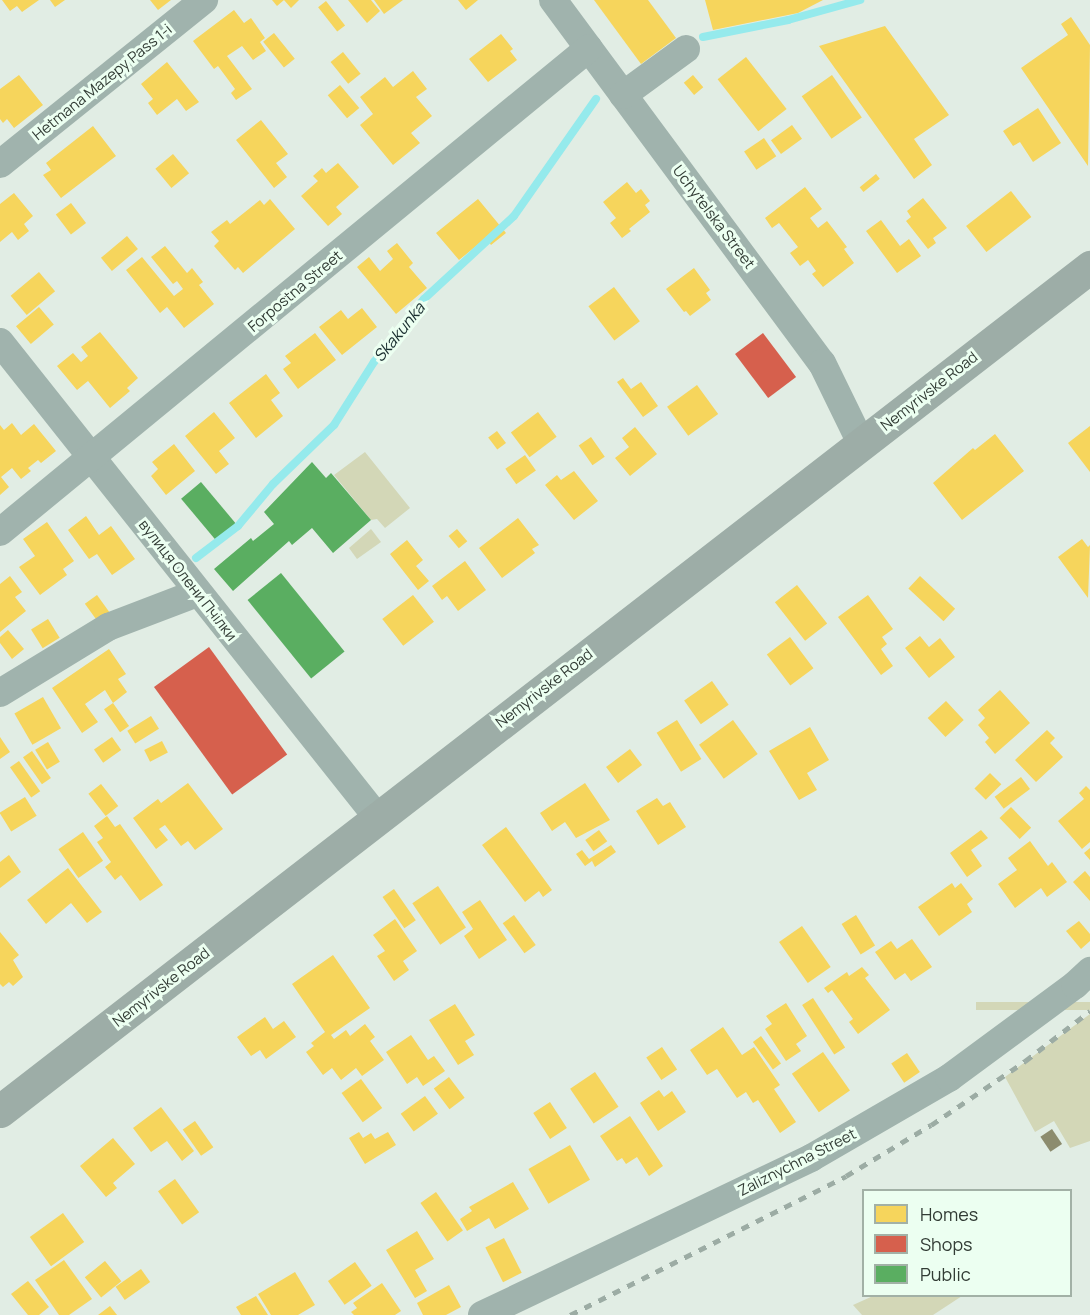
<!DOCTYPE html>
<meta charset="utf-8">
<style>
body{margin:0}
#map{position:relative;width:1090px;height:1315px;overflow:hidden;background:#e1ede4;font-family:Manrope,sans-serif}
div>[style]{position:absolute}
.green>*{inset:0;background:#d3d7b7;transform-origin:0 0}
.homes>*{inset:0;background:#f6d55c;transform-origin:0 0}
.shops>*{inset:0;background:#d6604d;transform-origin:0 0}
.public>*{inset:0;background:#5aae61;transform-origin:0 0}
.industry>*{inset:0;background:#8c8c6e;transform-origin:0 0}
.stream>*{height:8px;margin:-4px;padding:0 4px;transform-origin:4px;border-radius:4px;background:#95eaec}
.minor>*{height:28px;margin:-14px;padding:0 14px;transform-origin:14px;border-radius:14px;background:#a0b3ad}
.primary>*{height:33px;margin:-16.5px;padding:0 16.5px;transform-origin:16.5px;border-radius:16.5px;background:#9dada7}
.rail>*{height:4.5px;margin-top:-2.25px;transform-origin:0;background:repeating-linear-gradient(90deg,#9caca4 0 8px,transparent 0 16px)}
span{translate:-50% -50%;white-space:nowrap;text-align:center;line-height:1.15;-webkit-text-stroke:6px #ecfff1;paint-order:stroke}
.street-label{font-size:15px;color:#323c35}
.water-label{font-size:16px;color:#1a2f30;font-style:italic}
.legend{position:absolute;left:862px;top:1189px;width:210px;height:108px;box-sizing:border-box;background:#ecfff1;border:2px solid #a2b1a6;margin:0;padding:8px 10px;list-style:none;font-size:18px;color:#323c35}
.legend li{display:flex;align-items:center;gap:12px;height:30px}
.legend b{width:30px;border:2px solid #a2b1a6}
</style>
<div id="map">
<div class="green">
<div style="clip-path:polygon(365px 452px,410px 508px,385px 528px,377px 519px,371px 520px,334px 475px)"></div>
<div style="clip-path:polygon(371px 529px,381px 542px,357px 559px,349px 548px)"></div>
<div style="left:1090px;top:1002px;width:8px;height:114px;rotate:90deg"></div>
<div style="clip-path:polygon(1090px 1014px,1090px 1141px,1070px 1148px,1054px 1121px,1035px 1132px,1005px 1077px)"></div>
<div style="clip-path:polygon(873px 1296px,962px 1296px,933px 1315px,862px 1315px,853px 1305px)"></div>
</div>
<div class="homes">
<div style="clip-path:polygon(2px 0,39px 0,22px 12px,17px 6px,10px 11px)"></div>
<div style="clip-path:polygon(50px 0,65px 0,55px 7px)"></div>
<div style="clip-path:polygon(150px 0,171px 0,158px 10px)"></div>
<div style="clip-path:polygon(272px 0,284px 0,277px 6px)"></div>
<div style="clip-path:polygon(284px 0,299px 0,291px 8px)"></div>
<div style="clip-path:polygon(348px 0,371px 0,380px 11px,367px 23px)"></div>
<div style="clip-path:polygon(374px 0,403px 0,384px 14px)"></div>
<div style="clip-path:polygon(458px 0,478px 0,466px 10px)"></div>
<div style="clip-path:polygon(594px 0,648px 0,676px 38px,641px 64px)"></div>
<div style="clip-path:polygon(705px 0,823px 0,798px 13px,713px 30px)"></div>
<div style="left:326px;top:1px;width:31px;height:10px;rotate:52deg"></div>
<div style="clip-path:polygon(234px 10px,244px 23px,251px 18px,265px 38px,260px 42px,266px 51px,253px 60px,242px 46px,227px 56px,252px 89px,236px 100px,231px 93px,235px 89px,218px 66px,214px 69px,193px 41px)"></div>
<div style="clip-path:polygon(1071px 17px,1090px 45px,1088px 166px,1021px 68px,1068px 35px,1061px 24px)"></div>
<div style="clip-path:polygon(885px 26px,949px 115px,914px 139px,932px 165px,914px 179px,819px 46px)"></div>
<div style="left:274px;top:33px;width:33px;height:14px;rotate:51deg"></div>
<div style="clip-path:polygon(501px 34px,513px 49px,510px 51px,517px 60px,488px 82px,469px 59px)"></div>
<div style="left:343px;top:52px;width:28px;height:16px;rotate:51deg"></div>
<div style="left:746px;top:57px;width:66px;height:36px;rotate:52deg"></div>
<div style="clip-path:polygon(167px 62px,199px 102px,186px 111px,177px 99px,157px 115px,148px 103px,153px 99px,141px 84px)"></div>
<div style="clip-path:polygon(413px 71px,427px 89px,416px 97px,432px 116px,411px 133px,420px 143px,393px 165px,360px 125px,373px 114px,360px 97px,385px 77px,393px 87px)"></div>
<div style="clip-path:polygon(19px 75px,43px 105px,14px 128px,7px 119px,3px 123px,0 119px,0 89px)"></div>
<div style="left:693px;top:75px;width:16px;height:12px;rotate:50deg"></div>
<div style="left:832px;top:75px;width:52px;height:37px;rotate:55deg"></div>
<div style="left:340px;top:85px;width:30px;height:16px;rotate:50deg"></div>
<div style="clip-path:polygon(1038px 108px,1061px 143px,1033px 162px,1020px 142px,1013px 146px,1003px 131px)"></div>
<div style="clip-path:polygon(261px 120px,288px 154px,276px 163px,287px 177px,274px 188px,236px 140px)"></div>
<div style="left:792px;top:125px;width:17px;height:26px;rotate:54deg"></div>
<div style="clip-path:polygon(93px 126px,116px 156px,61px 198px,43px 175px,51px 170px,46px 163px)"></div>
<div style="left:764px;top:138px;width:22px;height:24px;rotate:56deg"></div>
<div style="left:173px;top:154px;width:25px;height:23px;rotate:50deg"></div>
<div style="clip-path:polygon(338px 163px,359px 187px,336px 207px,342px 214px,328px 226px,301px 196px,318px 181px,313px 176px,322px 168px,326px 173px)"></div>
<div style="left:876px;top:174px;width:6px;height:21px;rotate:51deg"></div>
<div style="clip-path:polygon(627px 182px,636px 193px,641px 189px,650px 201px,645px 205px,650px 212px,629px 229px,631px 231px,622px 238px,610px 223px,616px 218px,603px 202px)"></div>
<div style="clip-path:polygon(805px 187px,822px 209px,810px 218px,818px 228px,827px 221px,847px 247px,844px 249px,854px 263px,823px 287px,812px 274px,816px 271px,808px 260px,800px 266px,790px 253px,798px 247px,779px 223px,772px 228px,765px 218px)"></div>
<div style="left:1011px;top:191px;width:33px;height:57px;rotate:52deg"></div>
<div style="clip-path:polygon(14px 193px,33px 216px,24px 224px,29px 231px,18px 240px,12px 232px,0 242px,0 204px)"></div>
<div style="clip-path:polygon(923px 198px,947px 228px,933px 238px,936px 243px,928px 249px,906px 221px,911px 217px,907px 211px)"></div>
<div style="clip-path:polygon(270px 199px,295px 229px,243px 273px,238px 267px,235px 270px,214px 246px,219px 241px,211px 232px,227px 220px,230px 224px,260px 200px,264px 205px)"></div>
<div style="clip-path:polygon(478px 199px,506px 233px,491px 245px,486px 238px,459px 260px,436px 233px)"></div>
<div style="left:71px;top:203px;width:25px;height:19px;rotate:53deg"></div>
<div style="clip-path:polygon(881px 220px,900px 246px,909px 239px,921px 256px,897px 273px,866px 231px)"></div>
<div style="left:127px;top:236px;width:17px;height:34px;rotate:50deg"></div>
<div style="clip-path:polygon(397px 243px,413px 263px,409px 267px,427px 288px,396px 314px,357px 267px,369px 257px,380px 271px,393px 259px,387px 251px)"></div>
<div style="clip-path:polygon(165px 246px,187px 273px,192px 268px,203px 282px,199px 285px,214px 304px,184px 328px,167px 307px,160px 313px,126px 270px,142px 257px,174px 296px,183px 289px,177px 281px,173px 284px,151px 257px)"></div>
<div style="clip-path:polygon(694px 268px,710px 290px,706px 293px,711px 300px,690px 316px,686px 311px,684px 312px,666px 289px)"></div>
<div style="left:39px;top:272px;width:25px;height:37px;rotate:50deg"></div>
<div style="left:614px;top:287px;width:43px;height:32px;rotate:53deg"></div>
<div style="left:39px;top:307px;width:23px;height:30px;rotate:50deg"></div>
<div style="clip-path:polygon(362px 308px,377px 327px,342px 355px,319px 327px,341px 310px,348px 319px)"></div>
<div style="clip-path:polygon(100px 332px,138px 378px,127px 388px,130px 391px,110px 408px,88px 381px,77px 390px,57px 366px,73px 353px,81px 362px,88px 356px,81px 347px)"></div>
<div style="clip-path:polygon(315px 333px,336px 360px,298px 389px,283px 369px,291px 363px,285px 356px)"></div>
<div style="clip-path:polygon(266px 374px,280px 393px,271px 400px,283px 416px,256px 438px,229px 403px)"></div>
<div style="clip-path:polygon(623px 378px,631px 389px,641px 382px,658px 406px,643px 417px,617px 382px)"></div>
<div style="left:697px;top:385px;width:36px;height:37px;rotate:54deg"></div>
<div style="clip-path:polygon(214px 412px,235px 438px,219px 451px,229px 464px,216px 474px,185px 436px)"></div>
<div style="left:538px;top:412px;width:31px;height:34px;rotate:53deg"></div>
<div style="clip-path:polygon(12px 423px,21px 435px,34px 424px,56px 451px,41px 463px,38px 460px,28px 468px,31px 471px,21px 479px,12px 468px,1px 477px,9px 487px,0 495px,0 425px,4px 430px)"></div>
<div style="clip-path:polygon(1090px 426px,1090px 472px,1068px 443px)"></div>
<div style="clip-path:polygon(635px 427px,657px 454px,630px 476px,615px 458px,629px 447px,622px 438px)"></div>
<div style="left:497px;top:431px;width:15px;height:11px;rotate:53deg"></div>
<div style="clip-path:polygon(995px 434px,1024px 471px,962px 520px,933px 483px,973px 448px,975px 450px)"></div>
<div style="left:591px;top:437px;width:24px;height:15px;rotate:55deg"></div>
<div style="clip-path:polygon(174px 444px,195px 471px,166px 495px,151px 476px,158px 469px,152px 462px)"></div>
<div style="left:525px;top:455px;width:19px;height:24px;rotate:55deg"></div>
<div style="clip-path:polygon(574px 471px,598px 501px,574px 520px,545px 485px,557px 475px,561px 480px)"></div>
<div style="clip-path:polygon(86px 516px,99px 535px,111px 526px,135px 559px,112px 575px,97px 554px,89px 559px,68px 530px)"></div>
<div style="clip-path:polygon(518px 518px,539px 545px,532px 549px,535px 553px,502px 578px,479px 548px)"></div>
<div style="clip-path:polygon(47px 522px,74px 561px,63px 569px,67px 575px,40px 595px,19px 567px,35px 556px,23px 539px)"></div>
<div style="left:457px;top:529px;width:16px;height:11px;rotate:50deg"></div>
<div style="clip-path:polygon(1082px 539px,1088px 547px,1090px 545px,1088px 598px,1058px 557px)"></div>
<div style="clip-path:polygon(407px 540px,423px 560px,416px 566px,429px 581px,418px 590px,390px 554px)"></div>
<div style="clip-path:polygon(465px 561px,486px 590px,458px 611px,447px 596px,442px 600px,432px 586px)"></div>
<div style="clip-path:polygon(10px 576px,22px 592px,15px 597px,26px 611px,0 632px,0 584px)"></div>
<div style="left:920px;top:576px;width:48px;height:17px;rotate:43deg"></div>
<div style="left:797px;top:585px;width:49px;height:28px;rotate:52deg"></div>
<div style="left:97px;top:595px;width:24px;height:15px;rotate:54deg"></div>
<div style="left:413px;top:595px;width:34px;height:39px;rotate:52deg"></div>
<div style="clip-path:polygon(868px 595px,893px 629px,882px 637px,887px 644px,881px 649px,893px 666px,881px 675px,838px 617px)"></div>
<div style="left:48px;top:619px;width:22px;height:20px;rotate:58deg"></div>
<div style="clip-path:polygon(8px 630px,24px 649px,12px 659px,0 643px,0 637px)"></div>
<div style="clip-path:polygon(920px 636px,929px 647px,940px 638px,955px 657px,929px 678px,905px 648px)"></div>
<div style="left:790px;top:637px;width:39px;height:29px;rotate:53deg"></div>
<div style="clip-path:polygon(109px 649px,126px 674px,118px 679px,127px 692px,113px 703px,105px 690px,85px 704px,98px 722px,82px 733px,52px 688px)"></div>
<div style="left:712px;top:681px;width:29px;height:34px;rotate:55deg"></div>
<div style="clip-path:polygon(1000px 690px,1030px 723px,995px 754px,985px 742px,989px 738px,978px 725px,985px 718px,978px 710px)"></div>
<div style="left:43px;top:697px;width:36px;height:33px;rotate:60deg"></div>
<div style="left:946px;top:701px;width:26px;height:25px;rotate:47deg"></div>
<div style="left:113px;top:703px;width:28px;height:11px;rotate:55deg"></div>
<div style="left:151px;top:716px;width:15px;height:28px;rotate:58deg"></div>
<div style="left:677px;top:720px;width:46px;height:24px;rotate:58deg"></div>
<div style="left:733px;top:720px;width:42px;height:42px;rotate:54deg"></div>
<div style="clip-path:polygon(810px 727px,829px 760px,807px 773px,817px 790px,799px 800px,769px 751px)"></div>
<div style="clip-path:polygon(1047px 730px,1055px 738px,1050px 743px,1063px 757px,1036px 782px,1015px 760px)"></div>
<div style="clip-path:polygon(0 737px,10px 752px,0 759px)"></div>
<div style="left:112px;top:737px;width:16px;height:22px;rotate:55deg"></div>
<div style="left:162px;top:741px;width:13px;height:20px;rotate:63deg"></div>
<div style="left:48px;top:742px;width:23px;height:15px;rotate:59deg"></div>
<div style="left:630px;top:749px;width:20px;height:30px;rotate:53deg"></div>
<div style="left:32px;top:751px;width:33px;height:11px;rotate:55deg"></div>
<div style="left:19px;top:761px;width:37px;height:11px;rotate:55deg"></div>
<div style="left:990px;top:773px;width:16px;height:22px;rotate:45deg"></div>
<div style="left:1021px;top:777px;width:15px;height:33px;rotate:53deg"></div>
<div style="clip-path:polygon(188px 783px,223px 829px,195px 850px,188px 841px,181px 846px,165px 825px,159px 829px,168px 840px,156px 849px,133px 818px,158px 799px,161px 803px)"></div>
<div style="clip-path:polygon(585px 783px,610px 820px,576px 838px,565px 822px,552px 831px,540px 813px)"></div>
<div style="left:101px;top:784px;width:28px;height:16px;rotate:52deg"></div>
<div style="clip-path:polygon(1086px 786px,1090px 790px,1090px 842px,1082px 849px,1058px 821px,1084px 799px,1079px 793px)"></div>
<div style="left:25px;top:797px;width:22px;height:30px;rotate:58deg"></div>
<div style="clip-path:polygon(657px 798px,663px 806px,670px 802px,686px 827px,658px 845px,636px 811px)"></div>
<div style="left:1011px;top:807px;width:29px;height:16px;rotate:46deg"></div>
<div style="clip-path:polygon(107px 816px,115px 827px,120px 824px,163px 885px,140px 901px,121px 875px,115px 880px,105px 867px,111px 862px,97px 842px,103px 838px,94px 826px)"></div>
<div style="clip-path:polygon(506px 827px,552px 890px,543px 897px,539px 891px,525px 902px,482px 845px)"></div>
<div style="left:599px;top:830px;width:14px;height:17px;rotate:54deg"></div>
<div style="clip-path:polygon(981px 830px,988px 838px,971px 850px,982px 866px,967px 877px,950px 853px)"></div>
<div style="left:83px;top:832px;width:35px;height:30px;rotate:55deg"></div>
<div style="clip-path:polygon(1030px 841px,1048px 866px,1052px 862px,1067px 882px,1047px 897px,1041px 888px,1015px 908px,998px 884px,1017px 870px,1008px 858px)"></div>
<div style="clip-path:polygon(611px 845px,616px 852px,595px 867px,592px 861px,585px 866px,576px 854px,582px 850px,589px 859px)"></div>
<div style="clip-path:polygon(1090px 848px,1090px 860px,1084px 853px)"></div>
<div style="clip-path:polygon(9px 855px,21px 872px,0 888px,0 862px)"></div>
<div style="clip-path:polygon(68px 868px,102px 912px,87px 923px,71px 903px,46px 924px,27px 900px)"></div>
<div style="clip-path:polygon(1085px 871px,1090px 877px,1090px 901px,1073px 882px)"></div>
<div style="clip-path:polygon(952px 883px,955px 888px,961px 883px,973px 899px,967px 904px,972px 912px,939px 936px,918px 907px)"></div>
<div style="left:438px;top:886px;width:50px;height:31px;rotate:56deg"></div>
<div style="left:394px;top:889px;width:38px;height:14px;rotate:55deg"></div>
<div style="clip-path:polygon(480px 900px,507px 940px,479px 959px,464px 936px,473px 929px,462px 912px)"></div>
<div style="left:514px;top:915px;width:37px;height:14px;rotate:54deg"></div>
<div style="left:856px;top:915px;width:36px;height:17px;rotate:58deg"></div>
<div style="clip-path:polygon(395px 919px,417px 951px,403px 961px,409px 970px,394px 981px,377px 956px,385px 951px,373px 935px)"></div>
<div style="clip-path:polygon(1079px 921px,1090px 934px,1090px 941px,1081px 949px,1066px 931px)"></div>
<div style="left:802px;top:926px;width:50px;height:28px;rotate:55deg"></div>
<div style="clip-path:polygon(0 932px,19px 955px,13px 960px,23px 977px,13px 986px,9px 982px,3px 987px,0 984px)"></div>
<div style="clip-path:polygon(912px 939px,932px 967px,911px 981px,905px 973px,895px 980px,875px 952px,891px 941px,897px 949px)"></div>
<div style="clip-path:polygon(333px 955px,370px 1008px,331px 1035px,334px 1039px,346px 1030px,350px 1036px,365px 1024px,375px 1037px,370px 1041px,384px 1060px,362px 1076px,356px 1068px,341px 1080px,332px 1068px,323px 1075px,306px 1052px,314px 1046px,311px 1043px,325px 1032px,292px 984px)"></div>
<div style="clip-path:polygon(862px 967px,869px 975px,865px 978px,890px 1010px,858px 1034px,849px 1022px,853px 1019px,832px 990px,828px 993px,824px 988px,847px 972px,849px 976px)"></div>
<div style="left:813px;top:998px;width:59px;height:13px;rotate:57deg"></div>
<div style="clip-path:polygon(786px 1003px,807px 1036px,796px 1044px,801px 1051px,786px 1061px,765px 1029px,772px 1024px,766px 1016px)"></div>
<div style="clip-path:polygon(455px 1004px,475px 1035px,465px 1041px,474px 1055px,458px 1065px,429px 1020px)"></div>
<div style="clip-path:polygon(265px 1017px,273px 1029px,284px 1021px,296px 1037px,266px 1059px,260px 1050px,251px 1056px,237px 1037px)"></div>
<div style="clip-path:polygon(723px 1027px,742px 1055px,754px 1047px,780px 1085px,774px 1089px,796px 1122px,780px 1133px,758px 1100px,753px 1103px,746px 1092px,737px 1098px,717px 1069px,707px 1075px,690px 1050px)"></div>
<div style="clip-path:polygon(411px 1035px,428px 1060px,434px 1056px,445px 1071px,423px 1086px,417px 1077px,407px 1084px,386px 1052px)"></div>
<div style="left:761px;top:1036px;width:34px;height:10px;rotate:54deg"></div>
<div style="left:662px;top:1047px;width:27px;height:19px;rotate:56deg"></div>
<div style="left:823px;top:1052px;width:47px;height:38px;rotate:55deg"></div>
<div style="left:907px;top:1053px;width:23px;height:19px;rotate:56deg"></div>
<div style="left:595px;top:1072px;width:42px;height:30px;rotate:56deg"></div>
<div style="left:449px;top:1077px;width:26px;height:19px;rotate:53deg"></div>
<div style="left:361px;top:1079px;width:36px;height:24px;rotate:54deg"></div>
<div style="clip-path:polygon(659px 1090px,664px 1097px,672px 1091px,686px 1112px,658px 1131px,640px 1103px)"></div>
<div style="left:425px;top:1096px;width:22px;height:30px;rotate:54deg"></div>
<div style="left:550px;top:1102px;width:31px;height:20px;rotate:57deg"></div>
<div style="clip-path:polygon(161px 1107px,194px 1151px,182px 1161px,167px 1141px,151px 1152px,133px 1128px)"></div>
<div style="clip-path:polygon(630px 1116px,663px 1166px,649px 1176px,637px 1157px,626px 1164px,622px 1158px,617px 1161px,600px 1136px)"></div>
<div style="left:195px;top:1121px;width:32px;height:15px;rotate:55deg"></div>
<div style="clip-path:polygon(359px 1132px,363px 1138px,371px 1133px,375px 1139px,388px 1132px,396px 1145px,365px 1164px,349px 1138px)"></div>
<div style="clip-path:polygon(113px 1138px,135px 1164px,113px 1183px,117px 1188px,106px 1197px,80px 1166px)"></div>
<div style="left:570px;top:1145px;width:40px;height:48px;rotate:60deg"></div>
<div style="left:175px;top:1179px;width:41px;height:21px;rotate:54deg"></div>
<div style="clip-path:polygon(513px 1182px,529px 1209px,495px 1229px,489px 1218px,467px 1231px,460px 1219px,472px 1211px,469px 1207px)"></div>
<div style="left:436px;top:1192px;width:47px;height:19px;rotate:55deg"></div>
<div style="left:63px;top:1213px;width:36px;height:41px;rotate:54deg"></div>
<div style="clip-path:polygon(417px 1231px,434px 1259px,415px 1270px,427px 1291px,415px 1298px,386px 1250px)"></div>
<div style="left:504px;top:1238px;width:39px;height:21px;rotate:63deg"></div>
<div style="clip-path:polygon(64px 1260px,92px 1299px,69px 1315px,59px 1315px,35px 1280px)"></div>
<div style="left:105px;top:1261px;width:26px;height:26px;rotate:51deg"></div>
<div style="left:355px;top:1262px;width:29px;height:33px;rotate:55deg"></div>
<div style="left:141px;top:1269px;width:16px;height:31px;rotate:55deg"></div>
<div style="clip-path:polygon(295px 1272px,315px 1305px,298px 1315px,271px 1315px,258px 1294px)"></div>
<div style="clip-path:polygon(28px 1281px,49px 1307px,39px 1315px,28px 1315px,11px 1294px)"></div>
<div style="clip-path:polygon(382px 1283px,401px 1311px,395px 1315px,354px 1315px,351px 1312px,357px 1308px,353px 1303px)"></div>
<div style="clip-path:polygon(449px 1285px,461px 1307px,446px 1315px,423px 1315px,417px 1303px)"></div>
<div style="clip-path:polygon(256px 1296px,268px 1315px,241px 1315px,236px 1307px)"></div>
<div style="clip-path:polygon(110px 1306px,117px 1315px,98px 1315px)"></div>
</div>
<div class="shops">
<div style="left:763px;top:333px;width:55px;height:35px;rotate:53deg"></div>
<div style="left:209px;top:647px;width:133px;height:68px;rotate:54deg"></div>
</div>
<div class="public">
<div style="clip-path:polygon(312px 462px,326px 478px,331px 473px,371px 520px,333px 553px,312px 528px,292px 545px,289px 541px,233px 591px,214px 569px,251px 538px,253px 541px,274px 524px,264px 512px)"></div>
<div style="left:201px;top:482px;width:57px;height:26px;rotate:50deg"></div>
<div style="left:281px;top:573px;width:101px;height:43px;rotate:51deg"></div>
</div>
<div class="industry">
<div style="left:1052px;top:1129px;width:18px;height:14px;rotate:56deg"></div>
</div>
<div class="stream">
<div style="left:703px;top:37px;width:87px;rotate:-11.3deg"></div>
<div style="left:788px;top:20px;width:75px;rotate:-15.5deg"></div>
<div style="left:196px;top:558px;width:53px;rotate:-37.3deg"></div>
<div style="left:238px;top:526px;width:55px;rotate:-50.2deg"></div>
<div style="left:273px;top:484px;width:85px;rotate:-44deg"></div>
<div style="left:334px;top:425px;width:75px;rotate:-57.6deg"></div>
<div style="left:374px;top:362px;width:80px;rotate:-51.6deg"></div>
<div style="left:424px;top:299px;width:122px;rotate:-42.7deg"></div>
<div style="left:514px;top:216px;width:143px;rotate:-55deg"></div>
</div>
<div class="minor">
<div style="left:553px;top:0;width:452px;rotate:53.5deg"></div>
<div style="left:822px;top:363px;width:89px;rotate:64deg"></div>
<div style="left:623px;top:95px;width:78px;rotate:-36.1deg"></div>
<div style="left:0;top:164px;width:262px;rotate:-38.8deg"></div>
<div style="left:0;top:342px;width:606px;rotate:51.56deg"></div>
<div style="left:0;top:532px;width:762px;rotate:-39.41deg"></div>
<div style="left:0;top:693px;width:127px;rotate:-31.4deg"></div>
<div style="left:108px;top:627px;width:95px;rotate:-20.9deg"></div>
<div style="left:482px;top:1315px;width:365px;rotate:-25.5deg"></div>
<div style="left:811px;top:1158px;width:160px;rotate:-30.1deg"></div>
<div style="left:949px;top:1078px;width:157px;rotate:-36.4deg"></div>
<div style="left:1075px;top:985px;width:21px;rotate:-43deg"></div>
</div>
<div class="primary">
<div style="left:0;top:1111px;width:1379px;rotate:-37.75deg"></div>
</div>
<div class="rail">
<div style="left:570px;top:1315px;width:309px;rotate:-26.7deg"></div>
<div style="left:846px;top:1176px;width:99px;rotate:-31deg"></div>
<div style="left:931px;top:1125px;width:114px;rotate:-34.2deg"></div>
<div style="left:1025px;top:1061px;width:82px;rotate:-37.6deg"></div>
</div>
<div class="street-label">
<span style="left:102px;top:82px;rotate:-39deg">Hetmana Mazepy Pass 1-i</span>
<span style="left:714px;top:217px;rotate:53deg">Uchytelska Street</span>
<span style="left:295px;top:291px;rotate:-40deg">Forpostna Street</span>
<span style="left:929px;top:391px;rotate:-38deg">Nemyrivske Road</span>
<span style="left:188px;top:580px;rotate:52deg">вулиця Олени Пчілки</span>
<span style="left:544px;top:688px;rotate:-38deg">Nemyrivske Road</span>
<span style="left:161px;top:987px;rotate:-38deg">Nemyrivske Road</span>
<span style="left:797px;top:1162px;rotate:-27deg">Zaliznychna Street</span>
</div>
<div class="water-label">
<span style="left:399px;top:332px;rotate:-51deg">Skakunka</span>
</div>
<ul class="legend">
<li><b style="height:16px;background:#f6d55c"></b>Homes</li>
<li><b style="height:16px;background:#d6604d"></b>Shops</li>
<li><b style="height:16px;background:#5aae61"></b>Public</li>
</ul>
</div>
